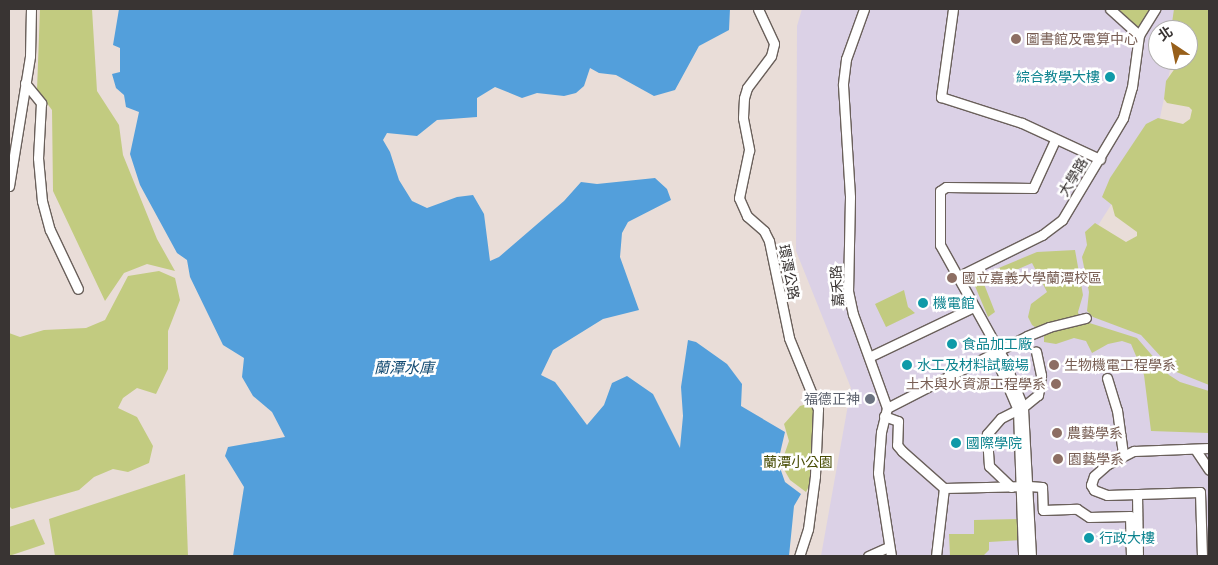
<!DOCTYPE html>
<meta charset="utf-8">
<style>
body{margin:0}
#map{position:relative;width:1218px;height:565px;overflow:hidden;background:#e9ddd8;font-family:Manrope,"Noto Sans TC",sans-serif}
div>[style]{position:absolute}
.education>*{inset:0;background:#dbd1e6}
.green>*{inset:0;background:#c2cb80}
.water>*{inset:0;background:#539fdb}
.roads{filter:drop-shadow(1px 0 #6a605b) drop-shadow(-1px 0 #6a605b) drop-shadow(0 1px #6a605b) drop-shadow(0 -1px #6a605b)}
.minor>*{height:9px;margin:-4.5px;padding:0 4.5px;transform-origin:4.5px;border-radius:4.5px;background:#fff}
.dots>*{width:14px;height:14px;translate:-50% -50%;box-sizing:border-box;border:2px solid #fff;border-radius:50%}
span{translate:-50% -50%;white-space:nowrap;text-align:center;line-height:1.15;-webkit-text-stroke:5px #fff;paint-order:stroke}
.education-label{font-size:14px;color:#785e54}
.left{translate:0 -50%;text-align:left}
.right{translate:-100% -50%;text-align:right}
.culture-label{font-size:14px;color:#0d838f}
.street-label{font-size:14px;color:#393433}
.worship-label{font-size:14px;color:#5b616d}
.park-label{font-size:14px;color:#484d04}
.water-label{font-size:15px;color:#114971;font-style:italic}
.frame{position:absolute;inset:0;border:10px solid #393433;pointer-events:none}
.north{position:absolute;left:1148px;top:20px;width:50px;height:50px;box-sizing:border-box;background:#fff;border:1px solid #b0aead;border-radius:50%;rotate:326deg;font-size:14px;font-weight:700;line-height:20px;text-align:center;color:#393433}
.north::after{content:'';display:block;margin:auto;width:18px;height:22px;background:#975f1a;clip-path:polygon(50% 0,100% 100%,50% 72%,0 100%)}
</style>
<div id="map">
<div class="education">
<div style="clip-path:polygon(802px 9px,1190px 9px,1178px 30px,1158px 30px,1158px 60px,1172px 60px,1157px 132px,1092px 235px,1209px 376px,1209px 556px,821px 556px,851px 388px,796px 251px,797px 26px)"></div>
</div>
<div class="green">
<div style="clip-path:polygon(40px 9px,92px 9px,97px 91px,119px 125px,123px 155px,157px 239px,175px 271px,147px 264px,124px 273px,105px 301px,53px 191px,52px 110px,37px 90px)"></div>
<div style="clip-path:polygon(1117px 9px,1152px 9px,1138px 27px)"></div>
<div style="clip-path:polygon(1174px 9px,1209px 9px,1209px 385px,1174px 371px,1141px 335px,1093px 317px,1087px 311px,1089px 292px,1082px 257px,1087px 245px,1085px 232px,1095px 223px,1126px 242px,1137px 236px,1137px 232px,1115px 216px,1112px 205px,1102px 197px,1110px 178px,1146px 124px,1158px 118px,1183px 124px,1190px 119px,1192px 110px,1189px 107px,1167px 103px,1164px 99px,1166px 81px,1178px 64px,1173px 60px,1188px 60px,1188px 30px,1171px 30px)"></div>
<div style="clip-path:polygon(1075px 250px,1083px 295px,1078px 312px,1080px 320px,1137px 338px,1169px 375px,1180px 382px,1209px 391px,1209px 433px,1151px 431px,1144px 375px,1131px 344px,1122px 341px,1108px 344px,1092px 353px,1086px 341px,1074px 338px,1056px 344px,1044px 342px,1044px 333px,1032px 325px,1028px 317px,1031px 304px,1047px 292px,1032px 263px,984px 284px,995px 312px,988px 317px,972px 279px,1037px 252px)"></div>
<div style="clip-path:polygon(159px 271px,175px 278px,180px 300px,168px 331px,168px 369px,156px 394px,137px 388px,123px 398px,118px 408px,137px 417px,153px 446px,149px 463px,128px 472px,113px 469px,94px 477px,79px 490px,12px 509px,9px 506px,9px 333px,20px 337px,44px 330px,86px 328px,105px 320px,128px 276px)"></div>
<div style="clip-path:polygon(904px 290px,908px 307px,915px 313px,886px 327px,875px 304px)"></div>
<div style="clip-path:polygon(814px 402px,812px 480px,806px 492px,790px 480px,781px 464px,789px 441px,784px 424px,800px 406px)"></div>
<div style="clip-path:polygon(185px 474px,188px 556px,55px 556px,49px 519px)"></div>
<div style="clip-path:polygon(34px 519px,45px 544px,9px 556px,9px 527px)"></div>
<div style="clip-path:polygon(1023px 519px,1024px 540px,989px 542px,989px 550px,983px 556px,950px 556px,949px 534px,974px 534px,974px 520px)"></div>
</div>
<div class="water">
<div style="clip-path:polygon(119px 9px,730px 9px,729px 30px,699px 46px,675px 90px,654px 96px,616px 75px,599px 73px,590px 68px,584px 86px,576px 93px,564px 96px,537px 93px,522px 98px,495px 87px,477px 98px,477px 117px,437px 120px,417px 136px,387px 133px,383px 140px,390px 152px,399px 180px,412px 201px,427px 208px,457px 197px,473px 195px,484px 214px,490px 261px,499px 257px,564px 201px,581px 182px,597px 184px,655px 178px,667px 189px,671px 200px,628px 222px,622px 233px,620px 257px,639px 310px,603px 319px,553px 350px,541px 375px,555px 382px,587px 425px,604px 405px,612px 383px,627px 376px,653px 394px,680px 448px,683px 416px,681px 387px,688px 340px,696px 342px,727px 364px,742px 384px,741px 406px,785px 432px,778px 462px,785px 482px,801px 494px,794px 506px,789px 556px,233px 556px,244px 487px,225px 456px,228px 447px,285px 437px,272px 412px,253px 396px,242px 377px,244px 358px,223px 345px,190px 277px,187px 260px,177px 253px,140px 185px,130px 154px,139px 112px,126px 107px,124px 95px,116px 88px,112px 74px,120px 72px,120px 48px,113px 45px)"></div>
</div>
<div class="roads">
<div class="minor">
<div style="left:758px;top:9px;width:38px;rotate:65deg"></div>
<div style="left:774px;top:44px;width:12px;rotate:104deg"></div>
<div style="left:771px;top:56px;width:40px;rotate:127deg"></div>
<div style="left:747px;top:88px;width:10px;rotate:107deg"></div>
<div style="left:744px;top:98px;width:20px;rotate:93deg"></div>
<div style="left:743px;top:118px;width:33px;rotate:79deg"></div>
<div style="left:749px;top:150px;width:49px;rotate:101.8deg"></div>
<div style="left:739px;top:198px;width:20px;rotate:66deg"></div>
<div style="left:747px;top:216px;width:23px;rotate:41deg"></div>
<div style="left:764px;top:231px;width:11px;rotate:63deg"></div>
<div style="left:769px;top:241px;width:99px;rotate:78.3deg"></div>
<div style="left:789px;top:338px;width:77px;rotate:67.8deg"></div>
<div style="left:818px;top:409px;width:67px;rotate:92.6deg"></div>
<div style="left:815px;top:476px;width:53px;rotate:97.5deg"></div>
<div style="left:808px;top:529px;width:28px;rotate:108deg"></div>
<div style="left:864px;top:9px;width:53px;rotate:109.8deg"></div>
<div style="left:846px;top:59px;width:26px;rotate:97deg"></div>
<div style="left:843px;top:85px;width:112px;rotate:86.4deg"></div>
<div style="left:850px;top:197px;width:94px;rotate:91.2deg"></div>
<div style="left:848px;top:291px;width:24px;rotate:78deg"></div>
<div style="left:853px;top:314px;width:100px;rotate:70.1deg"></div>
<div style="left:887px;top:408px;width:25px;rotate:104deg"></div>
<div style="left:881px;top:432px;width:41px;rotate:94.2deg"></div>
<div style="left:878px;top:473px;width:84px;rotate:81.1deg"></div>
<div style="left:953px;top:9px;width:89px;rotate:97.8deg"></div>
<div style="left:941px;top:97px;width:85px;rotate:17.8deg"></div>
<div style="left:1022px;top:123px;width:86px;rotate:24.8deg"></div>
<div style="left:1110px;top:9px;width:39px;rotate:42deg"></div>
<div style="left:25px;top:83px;width:26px;rotate:51deg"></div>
<div style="left:41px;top:103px;width:55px;rotate:93.1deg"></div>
<div style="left:38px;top:158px;width:43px;rotate:84.7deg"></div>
<div style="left:42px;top:201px;width:30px;rotate:75deg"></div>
<div style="left:50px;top:230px;width:65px;rotate:64.6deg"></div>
<div style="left:9px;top:186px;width:132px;rotate:-80.8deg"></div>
<div style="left:30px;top:56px;width:47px;rotate:-88.8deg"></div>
<div style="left:959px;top:276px;width:93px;rotate:-26.3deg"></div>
<div style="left:1042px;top:235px;width:25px;rotate:-37deg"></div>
<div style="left:1062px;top:220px;width:119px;rotate:-59.1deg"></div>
<div style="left:1123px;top:118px;width:32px;rotate:-74deg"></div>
<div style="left:1132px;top:87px;width:52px;rotate:-82.3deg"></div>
<div style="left:1139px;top:35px;width:31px;rotate:-58deg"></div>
<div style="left:998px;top:354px;width:7px;rotate:98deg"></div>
<div style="left:997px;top:361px;width:53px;rotate:66.8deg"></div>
<div style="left:1018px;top:410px;width:146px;rotate:88deg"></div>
<div style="left:869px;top:357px;width:116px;rotate:-25.5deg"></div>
<div style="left:1107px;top:378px;width:34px;rotate:73deg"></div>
<div style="left:1117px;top:410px;width:44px;rotate:82.2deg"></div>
<div style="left:887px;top:408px;width:157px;rotate:-27.2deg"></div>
<div style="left:1027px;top:336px;width:24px;rotate:-22deg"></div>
<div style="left:1049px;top:327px;width:38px;rotate:-14deg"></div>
<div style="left:884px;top:416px;width:15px;rotate:20deg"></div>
<div style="left:898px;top:421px;width:24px;rotate:92deg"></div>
<div style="left:897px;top:445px;width:8px;rotate:50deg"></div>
<div style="left:902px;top:451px;width:56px;rotate:41.4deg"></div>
<div style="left:1195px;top:449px;width:25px;rotate:56deg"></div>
<div style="left:1011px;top:487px;width:30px;rotate:-136deg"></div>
<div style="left:989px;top:466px;width:32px;rotate:-94deg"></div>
<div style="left:987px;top:434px;width:21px;rotate:-49deg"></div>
<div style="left:1001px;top:418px;width:25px;rotate:-27deg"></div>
<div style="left:1023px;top:407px;width:19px;rotate:-39deg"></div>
<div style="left:1038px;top:395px;width:20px;rotate:-81deg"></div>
<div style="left:1041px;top:375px;width:24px;rotate:-102deg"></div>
<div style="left:1137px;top:494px;width:62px;rotate:89.1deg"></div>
<div style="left:868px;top:556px;width:22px;rotate:-24deg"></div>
<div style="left:936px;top:556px;width:68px;rotate:-83.3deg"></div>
<div style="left:944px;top:488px;width:85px;rotate:-1.3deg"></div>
<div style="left:1029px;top:486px;width:13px;rotate:4deg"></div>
<div style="left:1042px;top:487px;width:23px;rotate:88deg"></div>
<div style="left:1043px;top:510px;width:34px;rotate:-2deg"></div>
<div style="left:1077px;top:509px;width:14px;rotate:34deg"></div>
<div style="left:1089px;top:517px;width:41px;rotate:-1.4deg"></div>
<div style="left:1130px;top:516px;width:40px;rotate:88.6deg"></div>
<div style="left:1031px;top:556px;width:149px;rotate:-93.1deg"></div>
<div style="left:1023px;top:407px;width:53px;rotate:-112.2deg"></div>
<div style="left:1003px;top:358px;width:129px;rotate:-119.1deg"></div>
<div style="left:940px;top:245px;width:54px;rotate:-90deg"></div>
<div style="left:940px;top:191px;width:7px;rotate:-34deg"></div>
<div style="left:946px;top:187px;width:87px;rotate:0.7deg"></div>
<div style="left:1033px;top:188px;width:53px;rotate:-65.4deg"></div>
<div style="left:1202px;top:556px;width:64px;rotate:-91.8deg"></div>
<div style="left:1200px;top:492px;width:93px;rotate:178.2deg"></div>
<div style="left:1107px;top:495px;width:14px;rotate:-159deg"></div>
<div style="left:1094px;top:490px;width:6px;rotate:-121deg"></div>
<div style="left:1091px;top:485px;width:9px;rotate:-72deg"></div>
<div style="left:1094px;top:476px;width:18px;rotate:-41deg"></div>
<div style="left:1108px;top:464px;width:29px;rotate:-27deg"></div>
<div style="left:1134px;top:451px;width:75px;rotate:-2.3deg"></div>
</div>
</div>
<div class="dots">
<div style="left:1016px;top:39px;background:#8d6e63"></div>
<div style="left:1110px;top:77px;background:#0f9aa8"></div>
<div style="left:952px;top:278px;background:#8d6e63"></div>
<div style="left:923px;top:303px;background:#0f9aa8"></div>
<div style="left:952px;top:344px;background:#0f9aa8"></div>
<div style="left:907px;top:365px;background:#0f9aa8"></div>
<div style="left:1054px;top:365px;background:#8d6e63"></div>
<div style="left:1056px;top:384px;background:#8d6e63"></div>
<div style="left:870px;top:399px;background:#6b7280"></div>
<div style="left:1057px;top:433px;background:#8d6e63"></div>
<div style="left:956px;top:443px;background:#0f9aa8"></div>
<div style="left:1058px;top:459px;background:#8d6e63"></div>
<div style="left:1089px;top:538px;background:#0f9aa8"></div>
</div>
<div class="education-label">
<span class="left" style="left:1026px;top:39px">圖書館及電算中心</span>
<span class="left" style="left:962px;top:278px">國立嘉義大學蘭潭校區</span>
<span class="left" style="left:1064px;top:365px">生物機電工程學系</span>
<span class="right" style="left:1046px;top:384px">土木與水資源工程學系</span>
<span class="left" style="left:1067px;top:433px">農藝學系</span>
<span class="left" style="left:1068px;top:459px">園藝學系</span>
</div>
<div class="culture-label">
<span class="right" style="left:1100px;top:77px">綜合教學大樓</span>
<span class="left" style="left:933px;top:303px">機電館</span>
<span class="left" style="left:962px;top:344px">食品加工廠</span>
<span class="left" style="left:917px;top:365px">水工及材料試驗場</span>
<span class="left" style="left:966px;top:443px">國際學院</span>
<span class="left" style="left:1099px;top:538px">行政大樓</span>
</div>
<div class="street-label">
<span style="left:1073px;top:177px;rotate:-59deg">大學路</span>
<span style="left:789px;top:272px;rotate:79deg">環潭公路</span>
<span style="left:837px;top:286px;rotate:-94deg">嘉禾路</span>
</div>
<div class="worship-label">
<span class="right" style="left:860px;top:399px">福德正神</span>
</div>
<div class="park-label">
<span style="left:798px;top:462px">蘭潭小公園</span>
</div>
<div class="water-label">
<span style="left:404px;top:368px">蘭潭水庫</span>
</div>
<div class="frame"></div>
<div class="north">北</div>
</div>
